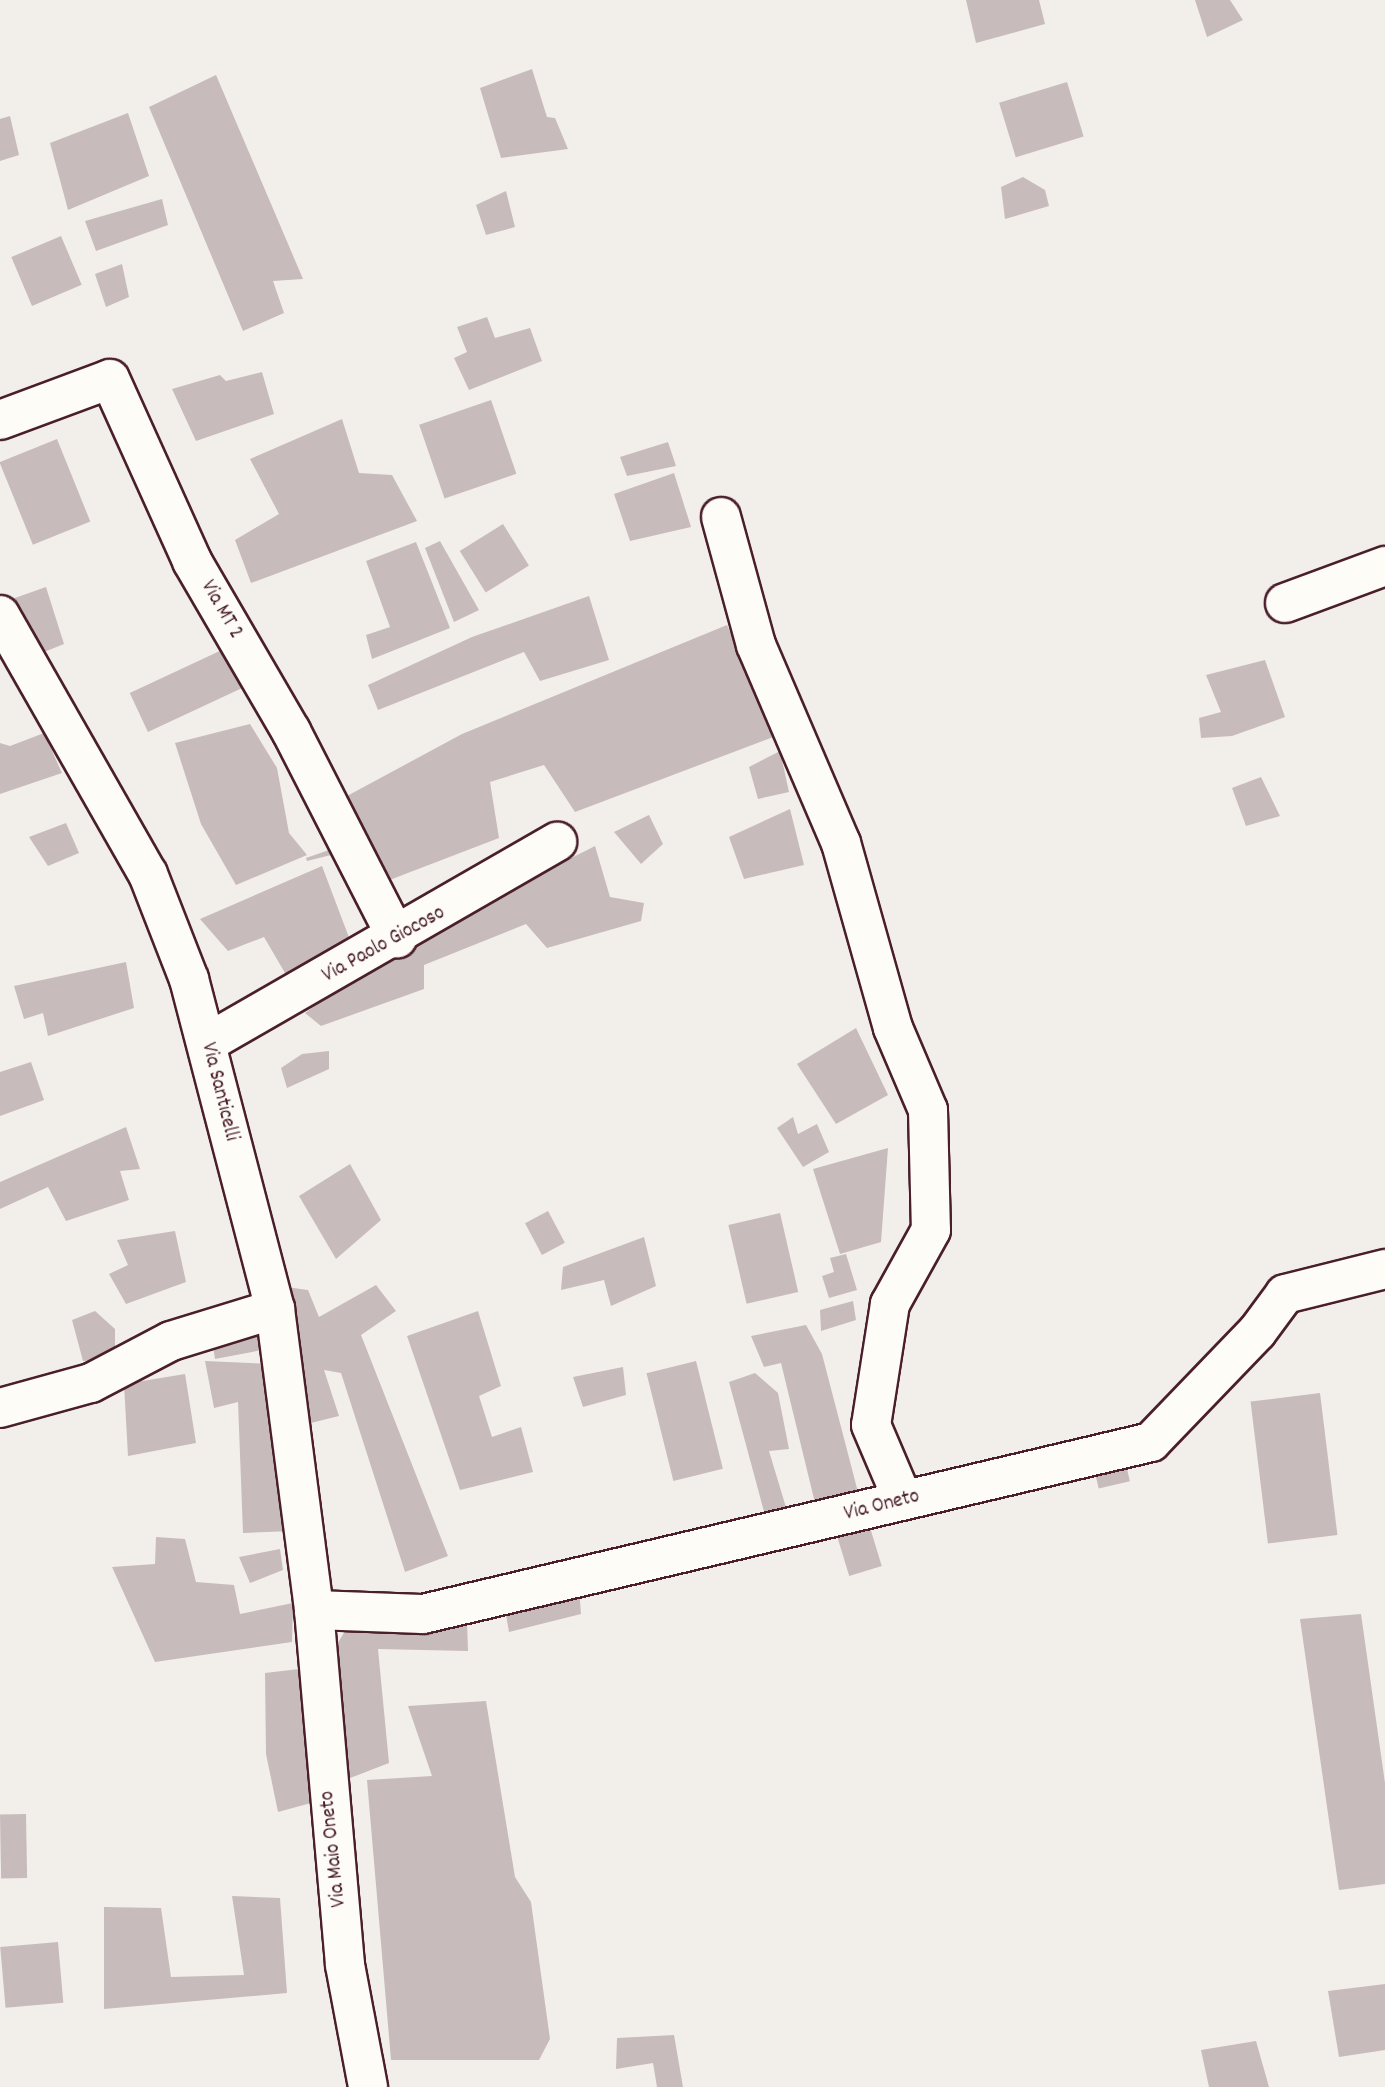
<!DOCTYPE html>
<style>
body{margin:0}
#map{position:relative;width:1385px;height:2087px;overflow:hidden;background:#f2efeb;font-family:Dekko,sans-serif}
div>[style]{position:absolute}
.building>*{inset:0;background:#c8bbbb;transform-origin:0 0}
.roads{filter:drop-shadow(2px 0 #4a1f2b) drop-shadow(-2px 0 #4a1f2b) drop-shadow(0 2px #4a1f2b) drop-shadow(0 -2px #4a1f2b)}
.minor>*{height:38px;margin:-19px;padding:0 19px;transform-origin:19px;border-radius:19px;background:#fdfcf7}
span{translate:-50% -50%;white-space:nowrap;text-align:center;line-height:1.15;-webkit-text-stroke:5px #fdfcf7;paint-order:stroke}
.street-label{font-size:21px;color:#4a1f2b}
</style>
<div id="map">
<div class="building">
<div style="clip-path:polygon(966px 0,1039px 0,1045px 24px,976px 43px)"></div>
<div style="clip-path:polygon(1195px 0,1230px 0,1243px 20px,1207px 37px)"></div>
<div style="clip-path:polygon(532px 69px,547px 117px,555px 118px,568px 149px,501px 158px,480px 88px)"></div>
<div style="clip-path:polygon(216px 75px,303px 279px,273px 281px,284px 313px,243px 331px,149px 107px)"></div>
<div style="left:1067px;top:82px;width:57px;height:71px;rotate:73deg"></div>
<div style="clip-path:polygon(128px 113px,149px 176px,68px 210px,50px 143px)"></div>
<div style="clip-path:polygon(10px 116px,19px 155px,0 161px,0 119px)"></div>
<div style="clip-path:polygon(1023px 177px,1045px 190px,1049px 206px,1005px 219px,1001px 187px)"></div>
<div style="clip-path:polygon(506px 191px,515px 227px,486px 235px,476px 205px)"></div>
<div style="clip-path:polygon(162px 199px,168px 225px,96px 251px,85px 221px)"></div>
<div style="left:61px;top:236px;width:53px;height:54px;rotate:67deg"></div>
<div style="clip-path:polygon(122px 264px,129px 297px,106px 307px,95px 274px)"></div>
<div style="clip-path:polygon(487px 317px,495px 338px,530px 328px,542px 361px,469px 390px,454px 358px,467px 352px,457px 327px)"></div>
<div style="clip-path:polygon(262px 372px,274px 414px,196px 441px,172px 389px,220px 375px,226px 381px)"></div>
<div style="left:491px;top:400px;width:78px;height:76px;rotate:71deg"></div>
<div style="clip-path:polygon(342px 419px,359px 473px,392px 475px,417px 521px,251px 583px,235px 540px,279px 514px,250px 459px)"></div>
<div style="left:57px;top:439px;width:89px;height:62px;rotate:68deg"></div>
<div style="clip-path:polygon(668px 442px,676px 466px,627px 476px,620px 457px)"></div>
<div style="clip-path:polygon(674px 473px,691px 527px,630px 541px,614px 494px)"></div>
<div style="left:503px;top:524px;width:49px;height:51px;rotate:58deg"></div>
<div style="clip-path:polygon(440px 541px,479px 610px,454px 622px,425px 548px)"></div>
<div style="clip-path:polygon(416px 542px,450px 628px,372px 659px,366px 635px,390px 627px,366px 561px)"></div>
<div style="clip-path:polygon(46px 587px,64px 644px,39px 654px,12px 599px)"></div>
<div style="clip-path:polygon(589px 596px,609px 660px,540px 681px,524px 652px,378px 710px,368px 685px,472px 637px)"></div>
<div style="clip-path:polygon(727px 625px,776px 736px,575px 812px,544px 765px,490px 782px,499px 838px,387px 881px,347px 796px,462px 734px)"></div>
<div style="left:224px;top:649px;width:43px;height:104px;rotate:65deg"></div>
<div style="clip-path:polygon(1265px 660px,1285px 717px,1232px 736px,1201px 738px,1199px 718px,1221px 712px,1206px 675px)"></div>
<div style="clip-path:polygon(250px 724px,277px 768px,289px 833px,307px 855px,236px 885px,201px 824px,175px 743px)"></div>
<div style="clip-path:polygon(44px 733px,62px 773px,0 794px,0 743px,10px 746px)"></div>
<div style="clip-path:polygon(780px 751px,789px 792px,758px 799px,749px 767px)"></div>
<div style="clip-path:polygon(1261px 777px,1280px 816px,1246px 826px,1232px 788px)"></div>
<div style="clip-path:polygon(790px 809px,804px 865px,744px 879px,729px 837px)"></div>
<div style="clip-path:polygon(649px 815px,663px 844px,641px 864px,614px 832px)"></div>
<div style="clip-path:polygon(66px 823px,79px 853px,48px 866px,29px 837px)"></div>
<div style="clip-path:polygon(595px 846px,610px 897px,644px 903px,641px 921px,547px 948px,526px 924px,424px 965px,424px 989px,321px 1026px,305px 1013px,394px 948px)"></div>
<div style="clip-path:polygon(329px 850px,331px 855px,307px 861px,306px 858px)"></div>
<div style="clip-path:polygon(322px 866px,353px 948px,312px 959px,318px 969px,292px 985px,264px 937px,228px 951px,200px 919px)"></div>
<div style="clip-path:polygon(126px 962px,134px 1008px,48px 1036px,43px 1013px,24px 1019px,14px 986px)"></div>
<div style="clip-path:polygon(856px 1028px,888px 1095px,836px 1124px,797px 1064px)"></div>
<div style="clip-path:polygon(329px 1051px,329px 1069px,287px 1088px,281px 1068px,302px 1054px)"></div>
<div style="clip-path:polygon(31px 1062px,44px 1100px,0 1116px,0 1072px)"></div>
<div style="clip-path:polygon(793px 1117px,798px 1134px,817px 1124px,829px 1152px,803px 1167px,777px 1128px)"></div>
<div style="clip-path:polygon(126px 1127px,140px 1169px,120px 1171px,129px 1200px,66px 1221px,48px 1187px,0 1209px,0 1182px)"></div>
<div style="clip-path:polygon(888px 1148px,881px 1242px,840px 1254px,813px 1169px)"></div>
<div style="clip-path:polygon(350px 1164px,381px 1220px,336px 1259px,299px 1196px)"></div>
<div style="left:548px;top:1211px;width:36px;height:26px;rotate:62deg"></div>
<div style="left:780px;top:1213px;width:81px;height:53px;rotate:77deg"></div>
<div style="clip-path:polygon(175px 1231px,186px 1282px,126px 1304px,109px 1274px,128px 1265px,117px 1240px)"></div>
<div style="clip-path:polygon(644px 1237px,656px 1286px,611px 1306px,604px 1280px,561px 1290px,563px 1267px)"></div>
<div style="clip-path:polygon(846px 1254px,857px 1290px,829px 1298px,822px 1276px,834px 1272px,830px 1258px)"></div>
<div style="clip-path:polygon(376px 1285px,396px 1311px,361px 1335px,448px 1556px,405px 1572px,341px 1373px,324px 1370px,339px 1416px,307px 1424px,286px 1287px,308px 1290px,319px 1317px)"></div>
<div style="clip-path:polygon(853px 1301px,856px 1320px,821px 1331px,820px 1310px)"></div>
<div style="clip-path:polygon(95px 1311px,115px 1329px,115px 1359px,83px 1361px,72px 1320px)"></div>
<div style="clip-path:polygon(478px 1311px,501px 1386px,479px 1396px,492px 1437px,521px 1427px,533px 1472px,460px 1490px,407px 1336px)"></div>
<div style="clip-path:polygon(264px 1321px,278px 1347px,215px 1359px,211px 1333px)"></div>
<div style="clip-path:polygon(806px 1325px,822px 1354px,859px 1496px,815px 1503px,781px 1363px,764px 1367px,751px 1336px)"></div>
<div style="clip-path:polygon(205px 1361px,272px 1364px,292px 1531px,243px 1533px,238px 1402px,214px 1408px)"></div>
<div style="left:696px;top:1361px;width:111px;height:51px;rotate:76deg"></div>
<div style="clip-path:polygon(623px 1367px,626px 1395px,583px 1407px,573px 1377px)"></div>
<div style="clip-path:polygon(755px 1373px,778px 1393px,789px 1449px,769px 1451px,788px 1514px,766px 1519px,729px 1382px)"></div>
<div style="clip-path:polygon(185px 1374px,196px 1443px,128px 1456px,124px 1384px)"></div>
<div style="left:1320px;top:1393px;width:143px;height:70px;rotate:83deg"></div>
<div style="left:1124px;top:1456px;width:26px;height:32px;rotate:77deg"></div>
<div style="left:868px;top:1521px;width:47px;height:34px;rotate:73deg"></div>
<div style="clip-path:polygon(156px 1537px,185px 1539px,196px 1582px,234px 1585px,240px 1614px,293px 1603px,292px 1642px,155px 1662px,112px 1567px,155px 1564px)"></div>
<div style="clip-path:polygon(280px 1549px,283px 1570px,250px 1583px,239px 1557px)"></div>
<div style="clip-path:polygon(579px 1588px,581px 1614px,509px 1632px,505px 1609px)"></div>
<div style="clip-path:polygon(1361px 1614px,1385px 1783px,1385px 1884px,1339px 1890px,1300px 1619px)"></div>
<div style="clip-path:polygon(352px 1620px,467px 1621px,468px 1651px,378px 1649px,389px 1763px,345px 1780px,325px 1663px)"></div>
<div style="clip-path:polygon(299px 1669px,311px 1803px,278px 1812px,266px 1754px,265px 1673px)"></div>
<div style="clip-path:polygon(486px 1701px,515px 1877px,531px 1902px,550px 2039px,539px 2060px,391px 2060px,367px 1780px,432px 1776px,408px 1706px)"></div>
<div style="left:26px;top:1814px;width:64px;height:26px;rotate:89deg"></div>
<div style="clip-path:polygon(232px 1896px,280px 1898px,287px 1993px,104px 2009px,104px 1907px,161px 1908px,171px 1977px,244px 1975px)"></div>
<div style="left:58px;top:1942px;width:61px;height:58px;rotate:85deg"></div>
<div style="clip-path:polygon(1385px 1984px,1385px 2050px,1339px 2057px,1328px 1991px)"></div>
<div style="clip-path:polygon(674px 2035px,683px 2087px,657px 2087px,653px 2063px,616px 2069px,617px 2038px)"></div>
<div style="clip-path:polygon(1256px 2041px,1269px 2087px,1209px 2087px,1201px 2050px)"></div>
</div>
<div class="roads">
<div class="minor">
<div style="left:0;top:420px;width:117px;rotate:-20.4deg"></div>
<div style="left:110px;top:379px;width:200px;rotate:65.7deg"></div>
<div style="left:192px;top:561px;width:197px;rotate:59.8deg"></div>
<div style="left:291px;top:731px;width:233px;rotate:62.9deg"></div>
<div style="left:721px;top:517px;width:133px;rotate:74.7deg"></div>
<div style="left:756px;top:645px;width:215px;rotate:66.8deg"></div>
<div style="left:841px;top:843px;width:192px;rotate:74.3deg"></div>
<div style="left:893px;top:1028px;width:89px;rotate:66.9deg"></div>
<div style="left:928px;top:1110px;width:120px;rotate:88.6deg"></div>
<div style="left:931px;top:1230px;width:85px;rotate:119deg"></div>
<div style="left:890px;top:1304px;width:122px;rotate:98.9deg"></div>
<div style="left:871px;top:1425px;width:82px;rotate:66.9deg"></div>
<div style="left:1285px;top:603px;width:107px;rotate:-20.3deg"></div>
<div style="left:0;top:615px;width:298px;rotate:60.3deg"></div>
<div style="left:148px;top:874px;width:113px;rotate:68.7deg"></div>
<div style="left:189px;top:979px;width:341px;rotate:75.4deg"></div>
<div style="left:275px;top:1309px;width:304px;rotate:82.6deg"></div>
<div style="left:314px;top:1610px;width:356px;rotate:85deg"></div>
<div style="left:345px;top:1965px;width:124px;rotate:79.3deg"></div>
<div style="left:207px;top:1043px;width:404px;rotate:-29.9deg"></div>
<div style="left:0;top:1408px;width:94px;rotate:-15.4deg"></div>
<div style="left:91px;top:1383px;width:90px;rotate:-27.7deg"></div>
<div style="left:171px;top:1341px;width:109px;rotate:-17.1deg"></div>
<div style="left:314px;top:1610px;width:109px;rotate:2.1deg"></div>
<div style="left:423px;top:1614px;width:748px;rotate:-13.29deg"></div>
<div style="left:1151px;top:1442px;width:153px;rotate:-46.1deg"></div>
<div style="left:1257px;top:1332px;width:47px;rotate:-53.6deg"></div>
<div style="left:1285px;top:1294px;width:103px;rotate:-14deg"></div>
</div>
</div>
<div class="street-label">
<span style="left:221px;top:610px;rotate:60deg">Via MT 2</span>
<span style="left:384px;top:945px;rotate:-29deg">Via Paolo Giocoso</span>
<span style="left:219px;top:1092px;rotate:76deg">Via Santicelli</span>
<span style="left:882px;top:1506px;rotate:-14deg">Via Oneto</span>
<span style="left:334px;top:1849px;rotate:-96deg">Via Maio Oneto</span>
</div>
</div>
